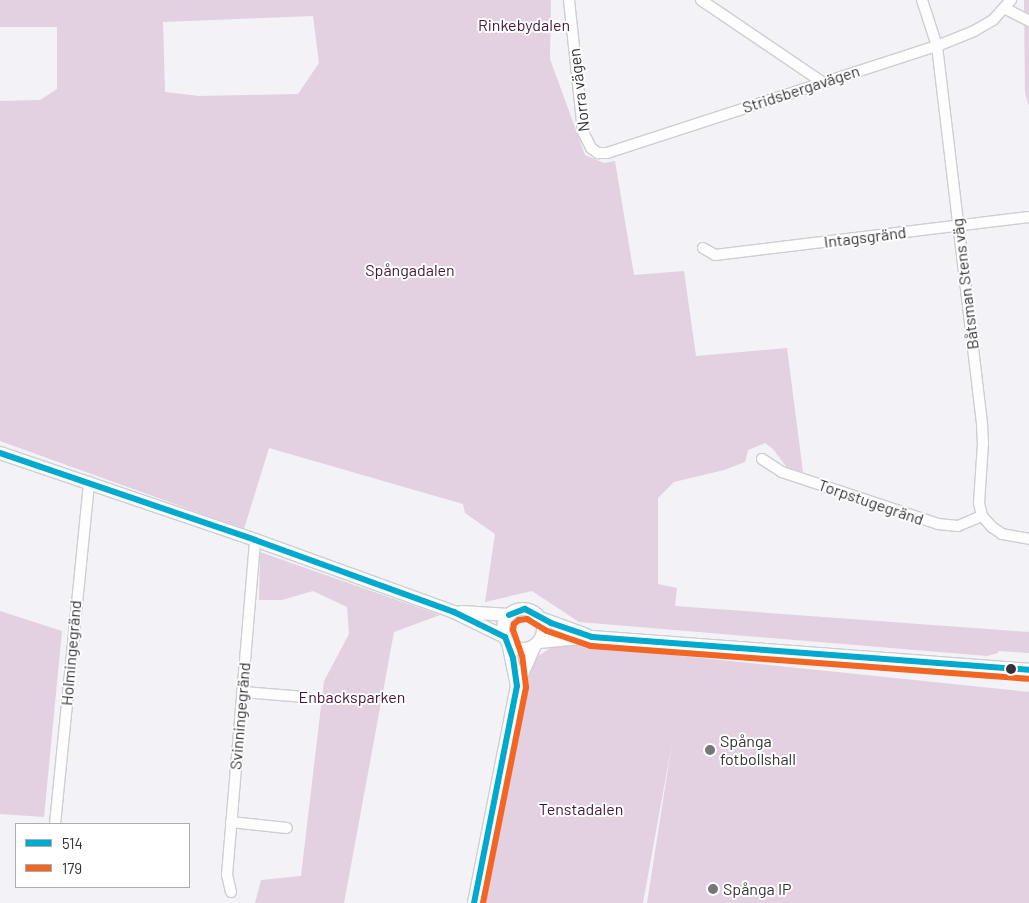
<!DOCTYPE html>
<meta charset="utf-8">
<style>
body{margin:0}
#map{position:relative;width:1029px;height:903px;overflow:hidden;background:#f2f2f7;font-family:Barlow,sans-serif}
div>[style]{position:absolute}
.green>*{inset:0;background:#e3d0e1}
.roads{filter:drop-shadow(1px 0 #ceced2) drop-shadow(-1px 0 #ceced2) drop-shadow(0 1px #ceced2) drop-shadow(0 -1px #ceced2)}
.minor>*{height:10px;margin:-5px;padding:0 5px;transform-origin:5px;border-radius:5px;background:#fdfdfe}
.tertiary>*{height:12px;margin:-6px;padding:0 6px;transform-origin:6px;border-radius:6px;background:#fdfdfe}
.tertiary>.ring{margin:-6px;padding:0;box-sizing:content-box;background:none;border:12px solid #fdfdfe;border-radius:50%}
.bus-1>*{height:6px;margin:-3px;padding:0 3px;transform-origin:3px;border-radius:3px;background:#00a9ce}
.bus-2>*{height:6px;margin:-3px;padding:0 3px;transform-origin:3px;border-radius:3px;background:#f26522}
.dots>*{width:14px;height:14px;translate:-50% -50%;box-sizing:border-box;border:2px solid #fff;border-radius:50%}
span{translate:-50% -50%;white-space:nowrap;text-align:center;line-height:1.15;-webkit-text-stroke:4px #fff;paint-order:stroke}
.park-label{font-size:16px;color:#44143d}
.street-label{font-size:16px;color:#333337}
.poi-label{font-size:16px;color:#333337}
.left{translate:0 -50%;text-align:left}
.legend{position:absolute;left:15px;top:823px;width:175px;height:65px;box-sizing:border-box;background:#fff;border:1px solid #adadaf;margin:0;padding:6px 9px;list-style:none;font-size:15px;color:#333337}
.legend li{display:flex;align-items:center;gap:10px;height:25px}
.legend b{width:25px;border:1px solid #adadaf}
</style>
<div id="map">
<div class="green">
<div style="clip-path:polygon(evenodd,0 0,551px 0,550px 59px,585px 155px,604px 163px,615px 161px,634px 275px,684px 271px,696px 356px,787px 348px,803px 472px,788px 469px,773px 449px,765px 443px,748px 450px,745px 462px,724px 470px,674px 482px,658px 498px,658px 584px,677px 588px,675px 606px,1029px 632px,1029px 653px,998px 651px,998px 653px,987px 656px,579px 622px,532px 591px,485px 602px,495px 534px,465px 513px,463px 504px,269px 448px,244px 529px,0 441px,0 101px,40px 100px,57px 89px,57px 27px,0 27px,0 0,313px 16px,319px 63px,298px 94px,199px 96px,165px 92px,163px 22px,313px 16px)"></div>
<div style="clip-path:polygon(1024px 0,1029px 0,1029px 106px,1025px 93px)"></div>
<div style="clip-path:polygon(260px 552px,440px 615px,394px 632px,344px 903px,255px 903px,261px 880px,301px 876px,324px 681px,349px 634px,347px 607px,313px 591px,282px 600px,259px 600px)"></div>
<div style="clip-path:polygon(0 611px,62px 631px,44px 817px,0 814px)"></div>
<div style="clip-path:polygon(558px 643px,1029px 692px,1029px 903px,647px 903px,672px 743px,643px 903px,486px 903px,490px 868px,532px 660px)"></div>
</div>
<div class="roads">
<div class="minor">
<div style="left:569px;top:0;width:133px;rotate:83.9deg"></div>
<div style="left:583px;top:132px;width:18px;rotate:63deg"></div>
<div style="left:591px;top:148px;width:9px;rotate:36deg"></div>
<div style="left:598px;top:153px;width:9px"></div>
<div style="left:607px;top:153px;width:347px;rotate:-18deg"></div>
<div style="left:937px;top:46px;width:40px;rotate:-22deg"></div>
<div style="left:974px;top:31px;width:22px;rotate:-30deg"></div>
<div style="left:993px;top:20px;width:27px;rotate:-48deg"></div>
<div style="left:701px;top:0;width:146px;rotate:34.1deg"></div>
<div style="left:922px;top:0;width:48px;rotate:71.9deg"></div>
<div style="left:937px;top:46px;width:382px;rotate:83.2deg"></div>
<div style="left:982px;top:425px;width:18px;rotate:87deg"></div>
<div style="left:983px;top:443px;width:60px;rotate:93.8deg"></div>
<div style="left:979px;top:503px;width:13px;rotate:77deg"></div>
<div style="left:982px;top:516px;width:15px;rotate:48deg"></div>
<div style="left:992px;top:527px;width:12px;rotate:35deg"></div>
<div style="left:1002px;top:534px;width:27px;rotate:10deg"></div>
<div style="left:1004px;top:8px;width:28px;rotate:27deg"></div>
<div style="left:703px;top:248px;width:14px;rotate:30deg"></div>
<div style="left:715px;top:255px;width:316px;rotate:-6.9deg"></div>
<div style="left:762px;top:459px;width:24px;rotate:33deg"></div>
<div style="left:782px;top:472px;width:164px;rotate:18.4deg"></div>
<div style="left:938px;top:524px;width:20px;rotate:6deg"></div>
<div style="left:958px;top:526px;width:26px;rotate:-23deg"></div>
<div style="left:242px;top:692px;width:64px;rotate:4.5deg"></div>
<div style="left:231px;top:822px;width:56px;rotate:6.1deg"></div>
<div style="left:55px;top:824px;width:344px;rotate:-84.3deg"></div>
<div style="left:231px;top:892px;width:17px;rotate:-103deg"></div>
<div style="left:227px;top:875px;width:336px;rotate:-85.2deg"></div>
</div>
<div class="tertiary">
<div style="left:0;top:453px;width:269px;rotate:18.8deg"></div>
<div style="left:255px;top:540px;width:212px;rotate:19.9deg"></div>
<div style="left:454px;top:612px;width:57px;rotate:26.1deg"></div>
<div class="ring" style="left:503px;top:609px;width:28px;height:28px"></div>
<div style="left:461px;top:612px;width:48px;rotate:3.6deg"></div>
<div style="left:540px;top:618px;width:50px;rotate:19.9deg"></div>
<div style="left:508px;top:642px;width:45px;rotate:78.4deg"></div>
<div style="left:539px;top:642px;width:53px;rotate:-5.4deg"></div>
<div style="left:592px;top:637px;width:438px;rotate:4.3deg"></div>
<div style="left:474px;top:903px;width:221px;rotate:-78.8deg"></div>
<div style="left:517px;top:686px;width:45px;rotate:-66.3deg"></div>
</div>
</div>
<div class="bus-1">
<div style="left:0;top:453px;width:269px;rotate:18.8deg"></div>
<div style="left:255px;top:540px;width:212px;rotate:19.9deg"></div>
<div style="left:454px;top:612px;width:57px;rotate:26.1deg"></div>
<div style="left:505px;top:637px;width:22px;rotate:69deg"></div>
<div style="left:513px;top:658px;width:28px;rotate:82deg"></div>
<div style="left:517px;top:686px;width:221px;rotate:101.2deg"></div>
<div style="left:509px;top:615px;width:17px;rotate:-21deg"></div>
<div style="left:525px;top:609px;width:30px;rotate:28deg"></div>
<div style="left:551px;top:623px;width:43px;rotate:18.9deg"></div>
<div style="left:592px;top:637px;width:438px;rotate:4.3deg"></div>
</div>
<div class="bus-2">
<div style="left:483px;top:903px;width:220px;rotate:-78.7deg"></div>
<div style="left:526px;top:687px;width:31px;rotate:-97deg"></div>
<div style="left:522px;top:656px;width:28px;rotate:-109deg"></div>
<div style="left:513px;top:630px;width:6px;rotate:-81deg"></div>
<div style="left:514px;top:624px;width:6px;rotate:-39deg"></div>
<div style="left:519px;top:620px;width:8px;rotate:-7deg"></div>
<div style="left:527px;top:619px;width:23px;rotate:31deg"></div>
<div style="left:547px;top:631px;width:46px;rotate:18.8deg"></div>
<div style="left:591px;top:646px;width:438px;rotate:4.3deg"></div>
</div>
<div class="dots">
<div style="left:1011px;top:669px;background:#333337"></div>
<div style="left:710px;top:750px;background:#76767a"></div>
<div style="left:713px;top:889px;background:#76767a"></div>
</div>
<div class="park-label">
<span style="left:524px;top:25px">Rinkebydalen</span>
<span style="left:410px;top:270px">Spångadalen</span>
<span style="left:352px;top:697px">Enbacksparken</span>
<span style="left:581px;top:809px">Tenstadalen</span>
</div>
<div class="street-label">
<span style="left:801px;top:89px;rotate:-18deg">Stridsbergavägen</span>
<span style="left:579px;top:90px;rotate:-97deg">Norra vägen</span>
<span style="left:865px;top:237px;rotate:-7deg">Intagsgränd</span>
<span style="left:965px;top:284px;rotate:-97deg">Båtsman Stens väg</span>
<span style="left:871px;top:502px;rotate:19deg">Torpstugegränd</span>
<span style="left:71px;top:653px;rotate:-85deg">Holmingegränd</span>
<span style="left:240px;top:716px;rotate:-85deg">Svinningegränd</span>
</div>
<div class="poi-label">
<span class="left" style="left:720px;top:750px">Spånga<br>fotbollshall</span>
<span class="left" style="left:723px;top:889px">Spånga IP</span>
</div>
<ul class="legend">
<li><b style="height:6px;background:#00a9ce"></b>514</li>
<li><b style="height:6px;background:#f26522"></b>179</li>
</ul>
</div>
